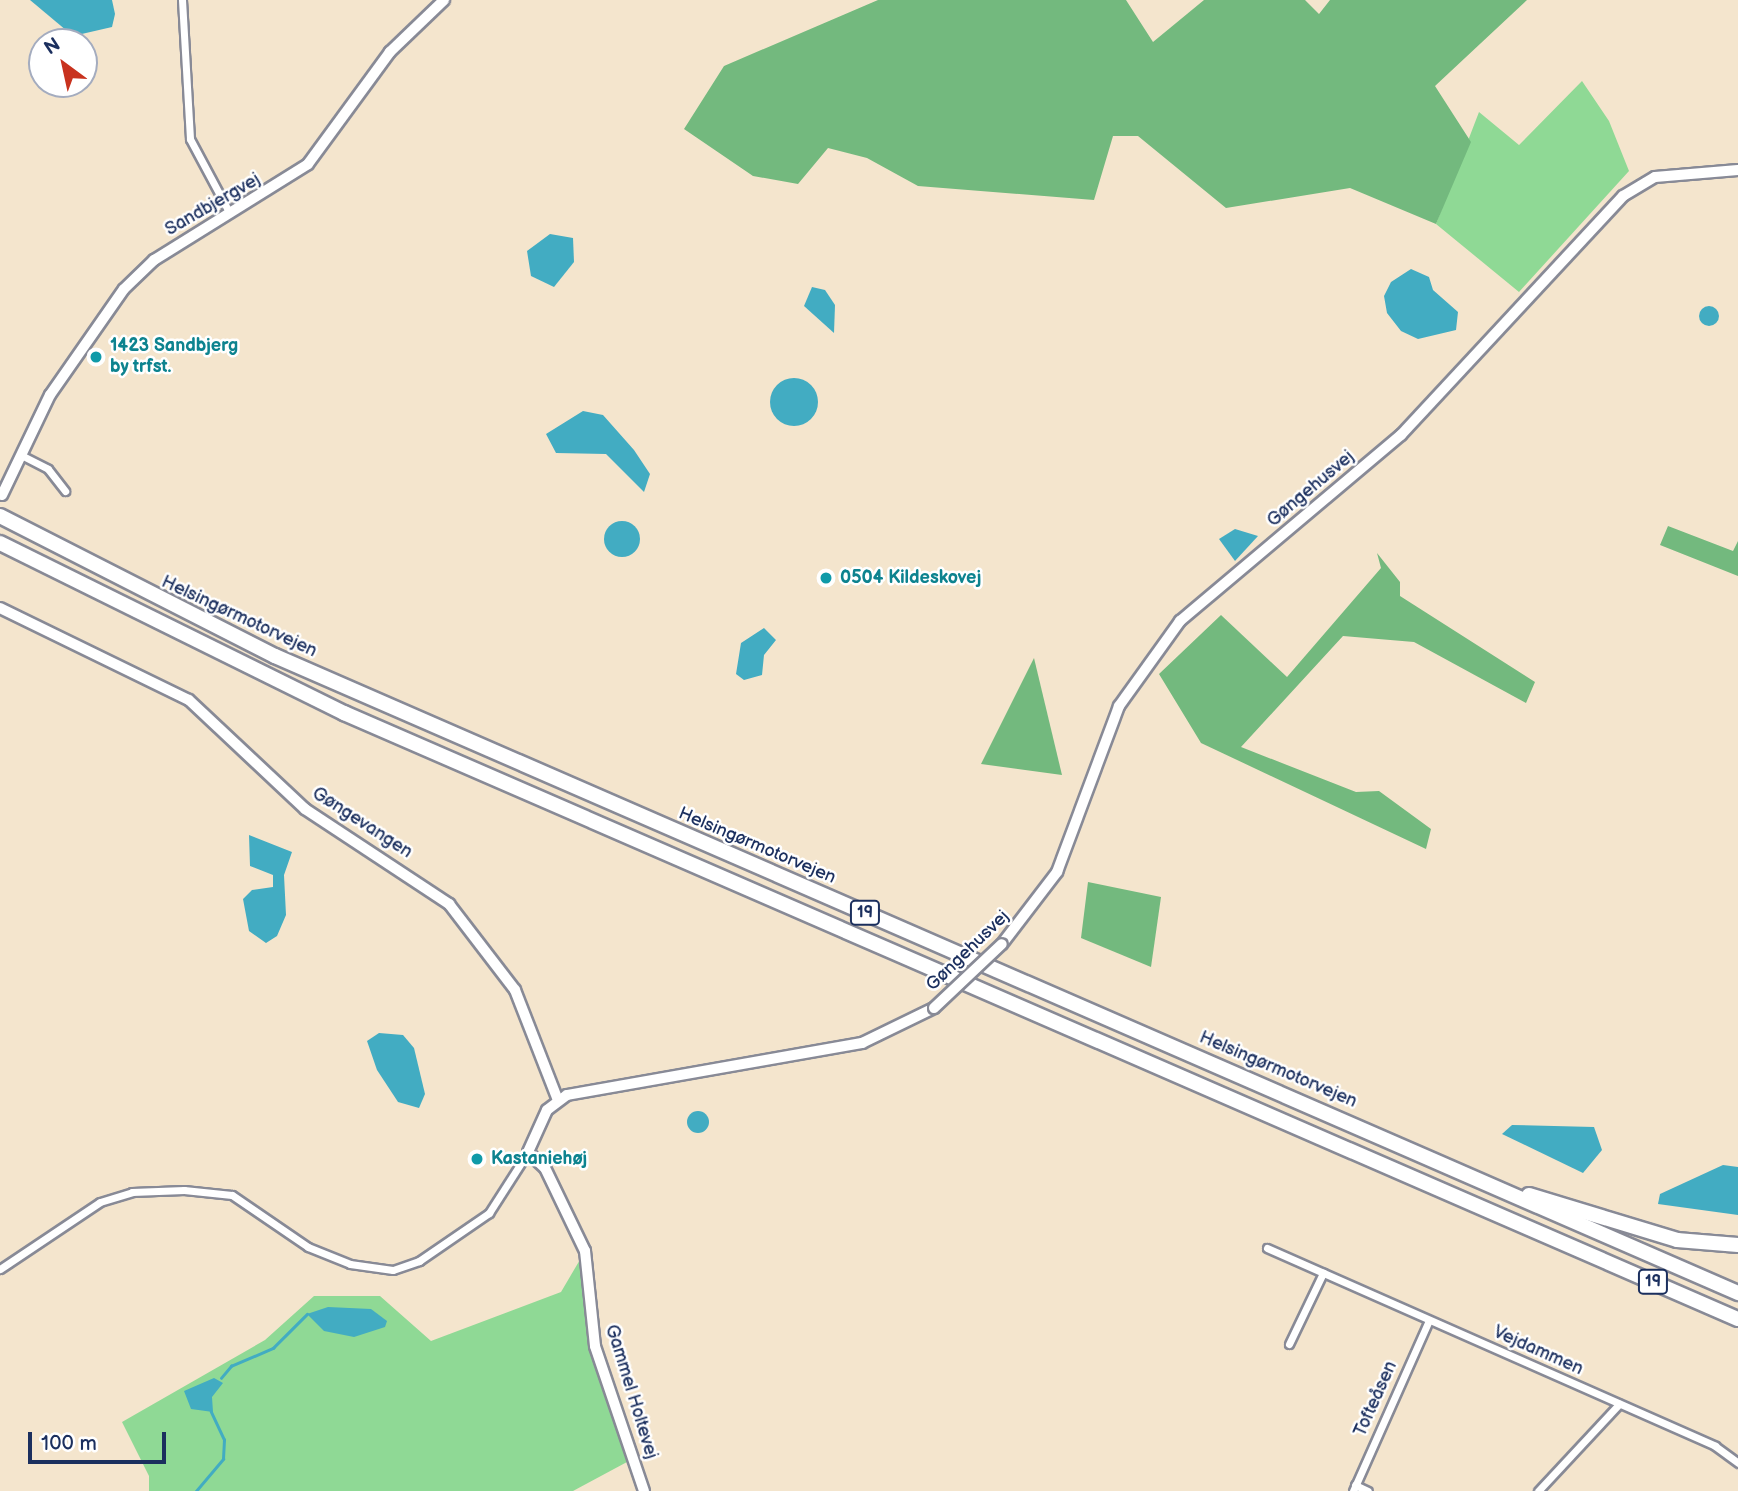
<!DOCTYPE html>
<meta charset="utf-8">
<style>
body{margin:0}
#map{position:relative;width:1738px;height:1491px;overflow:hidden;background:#f4e5cd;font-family:"Balsamiq Sans",sans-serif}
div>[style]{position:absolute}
.green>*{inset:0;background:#8fd995}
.forest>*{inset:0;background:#73b97e}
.water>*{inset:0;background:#42acc2}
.round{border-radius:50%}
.stream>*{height:2.5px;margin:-1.25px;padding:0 1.25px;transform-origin:1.25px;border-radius:1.25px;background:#42acc2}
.roads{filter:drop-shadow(2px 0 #888a96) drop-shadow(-2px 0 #888a96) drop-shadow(0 2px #888a96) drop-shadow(0 -2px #888a96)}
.street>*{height:7px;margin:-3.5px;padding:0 3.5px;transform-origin:3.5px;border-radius:3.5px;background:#fff}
.secondary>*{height:10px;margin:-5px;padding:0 5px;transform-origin:5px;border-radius:5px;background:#fff}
.highway>*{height:14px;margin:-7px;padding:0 7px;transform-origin:7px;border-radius:7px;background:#fff}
.bridges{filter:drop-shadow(2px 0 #888a96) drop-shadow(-2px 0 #888a96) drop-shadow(0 2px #888a96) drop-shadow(0 -2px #888a96)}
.secondary-bridge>*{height:10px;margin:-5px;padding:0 5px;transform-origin:5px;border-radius:5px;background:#fff}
.dots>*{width:19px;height:19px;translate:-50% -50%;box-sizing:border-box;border:4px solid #fff;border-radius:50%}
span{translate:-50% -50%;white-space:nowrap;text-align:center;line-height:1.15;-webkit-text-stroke:5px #fff;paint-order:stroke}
.shield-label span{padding:2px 5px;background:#fff;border:2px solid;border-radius:5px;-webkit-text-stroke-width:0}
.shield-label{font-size:16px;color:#1b2f5e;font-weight:700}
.street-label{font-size:18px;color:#1b2f5e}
.culture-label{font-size:18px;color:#0d838f;font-weight:700}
.left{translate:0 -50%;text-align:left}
.north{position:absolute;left:28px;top:28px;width:70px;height:70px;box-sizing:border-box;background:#fff;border:2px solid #a4acbf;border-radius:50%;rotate:327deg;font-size:19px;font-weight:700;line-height:28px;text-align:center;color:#1b2f5e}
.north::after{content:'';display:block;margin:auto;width:24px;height:32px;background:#c8321e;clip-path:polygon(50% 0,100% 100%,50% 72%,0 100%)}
.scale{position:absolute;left:28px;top:1432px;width:138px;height:32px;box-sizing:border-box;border:4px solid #1b2f5e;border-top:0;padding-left:9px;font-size:21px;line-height:24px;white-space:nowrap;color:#1b2f5e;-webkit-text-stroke:5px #fff;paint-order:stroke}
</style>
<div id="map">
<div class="green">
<div style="clip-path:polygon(1582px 81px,1609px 121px,1629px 171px,1519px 292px,1436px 224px,1479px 112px,1519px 145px)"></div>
<div style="clip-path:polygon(581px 1258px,590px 1345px,627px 1462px,573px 1491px,149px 1491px,149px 1476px,122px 1422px,265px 1340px,314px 1296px,380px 1296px,431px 1341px,561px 1292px)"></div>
</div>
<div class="forest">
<div style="clip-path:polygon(878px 0,1126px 0,1153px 42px,1204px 0,1305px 0,1319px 14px,1330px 0,1527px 0,1435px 86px,1471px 142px,1436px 224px,1350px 188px,1226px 208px,1138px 136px,1113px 136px,1094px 200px,918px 186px,867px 158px,828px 148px,798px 184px,753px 176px,684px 129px,724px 66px)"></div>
<div style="clip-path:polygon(1668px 526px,1733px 551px,1738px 541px,1738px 576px,1660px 545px)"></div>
<div style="clip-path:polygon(1377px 553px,1400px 582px,1400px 596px,1535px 682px,1526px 703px,1414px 642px,1343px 636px,1241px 747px,1356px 792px,1379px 791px,1431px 829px,1426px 849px,1201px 743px,1159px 674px,1221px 615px,1287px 677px,1381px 568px)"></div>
<div style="clip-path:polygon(1034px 658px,1062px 775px,981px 764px)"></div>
<div style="clip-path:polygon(1088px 882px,1161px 897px,1151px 967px,1081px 938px)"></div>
</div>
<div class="water">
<div style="clip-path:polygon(30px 0,112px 0,115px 14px,112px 27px,73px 36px)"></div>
<div style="clip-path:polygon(550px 234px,573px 238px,574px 262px,554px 287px,531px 276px,527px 251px)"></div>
<div style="clip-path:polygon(1411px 269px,1429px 277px,1433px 290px,1458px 312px,1456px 330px,1418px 339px,1401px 331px,1387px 313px,1384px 296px,1391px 282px)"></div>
<div style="clip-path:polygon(812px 287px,825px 290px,835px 305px,834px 333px,804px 306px)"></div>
<div class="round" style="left:1699px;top:306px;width:20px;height:20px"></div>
<div class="round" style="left:770px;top:378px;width:48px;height:48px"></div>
<div style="clip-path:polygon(583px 411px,603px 415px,634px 450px,650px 474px,644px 492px,606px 454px,556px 453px,546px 434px)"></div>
<div class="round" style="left:604px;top:521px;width:36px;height:36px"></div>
<div style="clip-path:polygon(1235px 529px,1258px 536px,1235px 561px,1219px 539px)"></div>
<div style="clip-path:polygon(764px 628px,776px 640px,764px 655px,762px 675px,744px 680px,736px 674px,741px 643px)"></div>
<div style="clip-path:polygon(249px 835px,292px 852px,284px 875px,286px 915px,277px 936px,266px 943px,249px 931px,243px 899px,252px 890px,273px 887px,273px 875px,250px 866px)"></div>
<div style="clip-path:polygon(379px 1033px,403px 1035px,414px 1048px,425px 1094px,419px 1108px,398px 1102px,377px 1070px,367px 1041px)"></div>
<div class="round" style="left:687px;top:1111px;width:22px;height:22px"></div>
<div style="clip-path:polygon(1512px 1125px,1594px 1127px,1602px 1150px,1583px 1173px,1502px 1134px)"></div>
<div style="clip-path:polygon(1723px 1165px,1738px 1167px,1738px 1215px,1658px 1204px,1660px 1194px)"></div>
<div style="clip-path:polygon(328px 1307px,371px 1309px,387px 1321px,385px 1327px,354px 1337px,324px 1331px,307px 1314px)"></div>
<div style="clip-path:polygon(214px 1378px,223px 1383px,212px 1397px,213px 1412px,191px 1409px,184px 1391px)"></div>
</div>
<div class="stream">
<div style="left:221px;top:1378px;width:16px;rotate:-50deg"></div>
<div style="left:231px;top:1366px;width:46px;rotate:-23.2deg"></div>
<div style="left:273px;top:1348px;width:48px;rotate:-45deg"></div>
<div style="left:196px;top:1491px;width:42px;rotate:-49.8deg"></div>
<div style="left:223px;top:1459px;width:19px;rotate:-87deg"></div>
<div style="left:224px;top:1440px;width:31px;rotate:-115deg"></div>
</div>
<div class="roads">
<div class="street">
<div style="left:182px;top:0;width:139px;rotate:86.7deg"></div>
<div style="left:190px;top:139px;width:83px;rotate:61.9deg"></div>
<div style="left:21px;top:455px;width:30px;rotate:27deg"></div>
<div style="left:48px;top:469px;width:28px;rotate:52deg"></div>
<div style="left:1267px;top:1248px;width:490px;rotate:23.8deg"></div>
<div style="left:1715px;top:1446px;width:29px;rotate:36deg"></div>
<div style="left:0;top:1269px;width:120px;rotate:-33.8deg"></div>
<div style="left:100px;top:1202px;width:34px;rotate:-17deg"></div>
<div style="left:132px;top:1192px;width:52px;rotate:-2.2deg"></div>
<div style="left:184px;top:1190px;width:48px;rotate:5.9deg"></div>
<div style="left:232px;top:1195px;width:92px;rotate:34.4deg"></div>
<div style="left:308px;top:1247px;width:45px;rotate:22deg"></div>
<div style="left:350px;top:1264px;width:43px;rotate:7.9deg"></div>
<div style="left:393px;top:1270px;width:28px;rotate:-19deg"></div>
<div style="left:419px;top:1261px;width:85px;rotate:-34.4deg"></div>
<div style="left:489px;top:1213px;width:72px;rotate:-57.4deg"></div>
<div style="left:1289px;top:1344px;width:79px;rotate:-64.4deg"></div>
<div style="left:1355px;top:1485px;width:14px;rotate:25deg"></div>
<div style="left:1353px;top:1491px;width:187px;rotate:-66deg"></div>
<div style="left:1538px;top:1491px;width:119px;rotate:-47deg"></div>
</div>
<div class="secondary">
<div style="left:2px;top:495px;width:111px;rotate:-64.4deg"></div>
<div style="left:50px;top:395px;width:129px;rotate:-55.1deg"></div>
<div style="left:124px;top:289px;width:42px;rotate:-44deg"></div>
<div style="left:154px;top:260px;width:181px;rotate:-31.9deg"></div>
<div style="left:308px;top:164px;width:139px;rotate:-53.8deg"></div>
<div style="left:390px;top:52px;width:75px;rotate:-43.9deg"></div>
<div style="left:0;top:608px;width:210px;rotate:26deg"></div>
<div style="left:189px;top:700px;width:159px;rotate:43.2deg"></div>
<div style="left:305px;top:809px;width:173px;rotate:33.4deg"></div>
<div style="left:449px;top:904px;width:108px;rotate:52.5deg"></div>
<div style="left:515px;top:990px;width:116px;rotate:68.7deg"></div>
<div style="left:1002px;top:944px;width:91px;rotate:-52.6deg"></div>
<div style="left:1057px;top:872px;width:177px;rotate:-69.5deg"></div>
<div style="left:1119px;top:706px;width:105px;rotate:-54.3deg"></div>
<div style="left:1180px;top:621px;width:289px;rotate:-40.1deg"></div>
<div style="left:1401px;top:435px;width:326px;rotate:-47.1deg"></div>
<div style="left:1623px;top:196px;width:37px;rotate:-31deg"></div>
<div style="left:1655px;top:177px;width:83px;rotate:-4.8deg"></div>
<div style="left:644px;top:1491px;width:153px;rotate:-108.7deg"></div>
<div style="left:595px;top:1346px;width:96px;rotate:-96deg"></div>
<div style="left:585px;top:1251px;width:92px;rotate:-115.7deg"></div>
<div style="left:545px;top:1168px;width:23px;rotate:-137deg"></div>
<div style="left:528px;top:1152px;width:46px;rotate:-65.7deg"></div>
<div style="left:547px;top:1110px;width:25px;rotate:-37deg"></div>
<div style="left:567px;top:1095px;width:300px;rotate:-10deg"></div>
<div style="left:862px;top:1043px;width:80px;rotate:-25.9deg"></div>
</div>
<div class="highway">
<div style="left:0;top:516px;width:309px;rotate:27deg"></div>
<div style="left:275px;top:656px;width:1596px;rotate:23.53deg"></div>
<div style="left:0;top:543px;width:384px;rotate:26.3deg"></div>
<div style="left:344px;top:713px;width:1520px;rotate:23.5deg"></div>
<div style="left:1529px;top:1195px;width:155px;rotate:16.9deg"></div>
<div style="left:1677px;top:1240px;width:61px;rotate:4.7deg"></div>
</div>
</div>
<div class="bridges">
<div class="secondary-bridge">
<div style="left:934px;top:1008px;width:93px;rotate:-43.3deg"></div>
</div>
</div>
<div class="dots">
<div style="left:96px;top:357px;background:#0f9aa8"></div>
<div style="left:826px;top:578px;background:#0f9aa8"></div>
<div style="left:477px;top:1159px;background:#0f9aa8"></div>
</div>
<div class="shield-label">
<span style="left:865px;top:913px">19</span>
<span style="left:1653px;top:1282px">19</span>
</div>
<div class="street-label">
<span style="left:213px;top:205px;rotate:-30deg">Sandbjergvej</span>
<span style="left:1311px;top:489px;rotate:-40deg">Gøngehusvej</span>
<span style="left:239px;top:617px;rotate:25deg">Helsingørmotorvejen</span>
<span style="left:362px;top:823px;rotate:33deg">Gøngevangen</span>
<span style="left:757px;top:846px;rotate:23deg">Helsingørmotorvejen</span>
<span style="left:968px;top:951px;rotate:-44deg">Gøngehusvej</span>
<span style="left:1278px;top:1070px;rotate:23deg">Helsingørmotorvejen</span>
<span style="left:1538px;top:1351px;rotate:24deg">Vejdammen</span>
<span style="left:631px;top:1392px;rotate:73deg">Gammel Holtevej</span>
<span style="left:1376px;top:1399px;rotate:-66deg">Tofteåsen</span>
</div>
<div class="culture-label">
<span class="left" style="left:110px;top:357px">1423 Sandbjerg<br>by trfst.</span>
<span class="left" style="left:840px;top:578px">0504 Kildeskovej</span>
<span class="left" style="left:491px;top:1159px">Kastaniehøj</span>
</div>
<div class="north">N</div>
<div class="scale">100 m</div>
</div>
